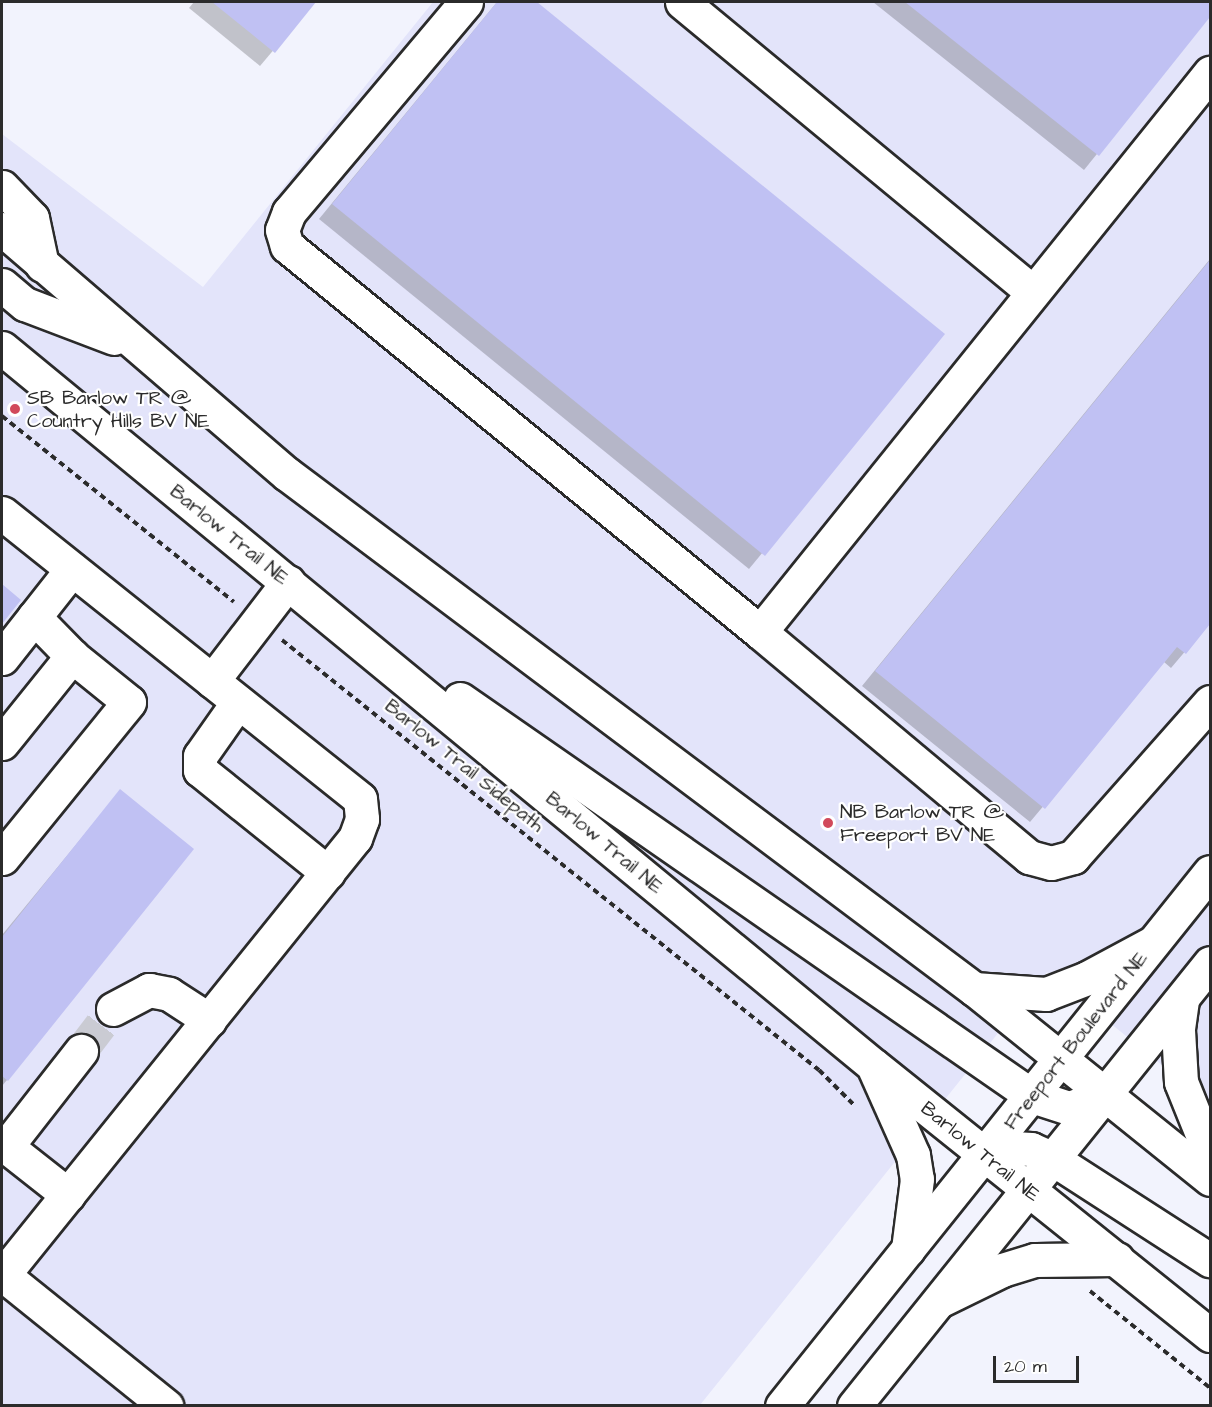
<!DOCTYPE html>
<style>
body{margin:0}
#map{position:relative;width:1212px;height:1407px;overflow:hidden;background:#f2f3fd;font-family:"Architects Daughter",sans-serif}
div>[style]{position:absolute}
.built>*{inset:0;background:#e3e4fa}
.shadow>*{inset:0;background:#0003}
.building>*{inset:0;background:#c0c1f3}
.minor-tunnel>*{height:33px;margin-top:-16.5px;transform-origin:0;background:repeating-linear-gradient(90deg,#cacbd3 0 33px,transparent 0 49px)}
.path>*{height:4px;margin-top:-2px;transform-origin:0;background:repeating-linear-gradient(90deg,#2b2b2b 0 6px,transparent 0 10.5px)}
.roads{filter:drop-shadow(2px 0 #2b2b2b) drop-shadow(-2px 0 #2b2b2b) drop-shadow(0 2px #2b2b2b) drop-shadow(0 -2px #2b2b2b)}
.minor>*{height:33px;margin:-16.5px;padding:0 16.5px;transform-origin:16.5px;border-radius:16.5px;background:#fff}
.major>*{height:33px;margin:-16.5px;padding:0 16.5px;transform-origin:16.5px;border-radius:16.5px;background:#fff}
.dots>*{width:16px;height:16px;translate:-50% -50%;box-sizing:border-box;border:3px solid #fff;border-radius:50%}
span{translate:-50% -50%;white-space:nowrap;text-align:center;line-height:1.15;-webkit-text-stroke:4.5px #fff;paint-order:stroke}
.poi-label{font-size:20px;color:#2b2b2b}
.left{translate:0 -50%;text-align:left}
.street-label{font-size:20px;color:#2b2b2b}
.frame{position:absolute;inset:0;border:3px solid #2b2b2b;pointer-events:none}
.scale{position:absolute;left:993px;top:1356px;width:86px;height:27px;box-sizing:border-box;border:3px solid #2b2b2b;border-top:0;padding-left:8px;font-size:18px;line-height:21px;white-space:nowrap;color:#2b2b2b;-webkit-text-stroke:4px #fff;paint-order:stroke}
</style>
<div id="map">
<div class="built">
<div style="clip-path:polygon(433px 2px,1210px 2px,1210px 1104px,1047px 972px,700px 1405px,2px 1405px,2px 134px,203px 287px)"></div>
</div>
<div class="shadow">
<div style="clip-path:polygon(194px 2px,314px 2px,260px 66px,189px 8px)"></div>
<div style="clip-path:polygon(497px 2px,534px 2px,943px 334px,749px 569px,319px 219px)"></div>
<div style="clip-path:polygon(873px 2px,1210px 2px,1210px 14px,1084px 170px)"></div>
<div style="clip-path:polygon(1210px 259px,1210px 622px,1171px 668px,1164px 662px,1030px 822px,862px 686px)"></div>
<div style="clip-path:polygon(120px 791px,7px 1080px,2px 1086px,2px 935px)"></div>
</div>
<div class="building">
<div style="clip-path:polygon(212px 2px,316px 2px,275px 53px)"></div>
<div style="clip-path:polygon(497px 2px,537px 2px,945px 334px,765px 556px,332px 204px)"></div>
<div style="clip-path:polygon(905px 2px,1210px 2px,1210px 17px,1099px 156px)"></div>
<div style="clip-path:polygon(1210px 260px,1210px 624px,1186px 654px,1177px 647px,1045px 809px,875px 671px)"></div>
<div style="clip-path:polygon(2px 584px,21px 600px,2px 624px)"></div>
<div style="clip-path:polygon(120px 789px,194px 849px,8px 1081px,2px 1076px,2px 937px)"></div>
</div>
<div class="minor-tunnel">
<div style="left:81px;top:1051px;width:53px;rotate:-52.7deg"></div>
</div>
<div class="path">
<div style="left:2px;top:416px;width:297px;rotate:38.7deg"></div>
<div style="left:282px;top:640px;width:688px;rotate:38.69deg"></div>
<div style="left:819px;top:1070px;width:52px;rotate:45deg"></div>
<div style="left:1090px;top:1291px;width:154px;rotate:38.9deg"></div>
</div>
<div class="roads">
<div class="minor">
<div style="left:466px;top:2px;width:275px;rotate:130.1deg"></div>
<div style="left:289px;top:212px;width:19px;rotate:111deg"></div>
<div style="left:282px;top:230px;width:17px;rotate:73deg"></div>
<div style="left:287px;top:246px;width:611px;rotate:39.22deg"></div>
<div style="left:760px;top:632px;width:351px;rotate:39.9deg"></div>
<div style="left:1029px;top:857px;width:23px;rotate:15deg"></div>
<div style="left:1051px;top:863px;width:23px;rotate:-15deg"></div>
<div style="left:1073px;top:857px;width:207px;rotate:-48.5deg"></div>
<div style="left:682px;top:2px;width:455px;rotate:39.6deg"></div>
<div style="left:2px;top:513px;width:458px;rotate:38.6deg"></div>
<div style="left:360px;top:799px;width:20px;rotate:84deg"></div>
<div style="left:362px;top:819px;width:20px;rotate:110deg"></div>
<div style="left:355px;top:838px;width:561px;rotate:128.85deg"></div>
<div style="left:34px;top:617px;width:54px;rotate:45.7deg"></div>
<div style="left:760px;top:632px;width:718px;rotate:-51.17deg"></div>
<div style="left:2px;top:658px;width:113px;rotate:-51.8deg"></div>
<div style="left:212px;top:681px;width:125px;rotate:-52.5deg"></div>
<div style="left:238px;top:702px;width:66px;rotate:125.1deg"></div>
<div style="left:200px;top:756px;width:14px;rotate:90deg"></div>
<div style="left:200px;top:770px;width:164px;rotate:38.8deg"></div>
<div style="left:2px;top:743px;width:112px;rotate:-51.2deg"></div>
<div style="left:72px;top:656px;width:73px;rotate:38.9deg"></div>
<div style="left:129px;top:702px;width:201px;rotate:129.1deg"></div>
<div style="left:113px;top:1009px;width:41px;rotate:-27.8deg"></div>
<div style="left:149px;top:990px;width:20px;rotate:11deg"></div>
<div style="left:169px;top:994px;width:48px;rotate:33deg"></div>
<div style="left:2px;top:1143px;width:84px;rotate:38.2deg"></div>
<div style="left:6px;top:1147px;width:122px;rotate:-52deg"></div>
<div style="left:2px;top:1274px;width:211px;rotate:38.8deg"></div>
<div style="left:782px;top:1406px;width:684px;rotate:-51.29deg"></div>
<div style="left:854px;top:1406px;width:568px;rotate:-51.21deg"></div>
</div>
<div class="major">
<div style="left:2px;top:187px;width:43px;rotate:45.9deg"></div>
<div style="left:32px;top:218px;width:48px;rotate:78deg"></div>
<div style="left:2px;top:229px;width:376px;rotate:40.7deg"></div>
<div style="left:287px;top:474px;width:859px;rotate:36.86deg"></div>
<div style="left:974px;top:989px;width:303px;rotate:38.8deg"></div>
<div style="left:2px;top:285px;width:30px;rotate:40deg"></div>
<div style="left:25px;top:304px;width:95px;rotate:20.9deg"></div>
<div style="left:2px;top:348px;width:1128px;rotate:39.46deg"></div>
<div style="left:873px;top:1065px;width:432px;rotate:38.7deg"></div>
<div style="left:460px;top:699px;width:696px;rotate:34.76deg"></div>
<div style="left:1032px;top:1096px;width:40px;rotate:18deg"></div>
<div style="left:1070px;top:1108px;width:38px;rotate:-22deg"></div>
<div style="left:974px;top:989px;width:72px;rotate:4deg"></div>
<div style="left:1046px;top:994px;width:44px;rotate:-21.3deg"></div>
<div style="left:1087px;top:978px;width:74px;rotate:-28.3deg"></div>
<div style="left:1182px;top:1000px;width:30px;rotate:98deg"></div>
<div style="left:1178px;top:1030px;width:52px;rotate:86.7deg"></div>
<div style="left:1181px;top:1082px;width:78px;rotate:68.1deg"></div>
<div style="left:875px;top:1070px;width:93px;rotate:65.9deg"></div>
<div style="left:913px;top:1155px;width:24px;rotate:81deg"></div>
<div style="left:917px;top:1179px;width:71px;rotate:97.3deg"></div>
<div style="left:985px;top:1156px;width:29px;rotate:-16deg"></div>
<div style="left:1013px;top:1148px;width:18px;rotate:3deg"></div>
<div style="left:1031px;top:1149px;width:24px;rotate:24deg"></div>
<div style="left:1053px;top:1159px;width:187px;rotate:32.8deg"></div>
<div style="left:939px;top:1301px;width:70px;rotate:-26.2deg"></div>
<div style="left:1002px;top:1270px;width:34px;rotate:-17deg"></div>
<div style="left:1035px;top:1260px;width:82px;rotate:-0.7deg"></div>
</div>
</div>
<div class="dots">
<div style="left:15px;top:409px;background:#d1495b"></div>
<div style="left:828px;top:823px;background:#d1495b"></div>
</div>
<div class="poi-label">
<span class="left" style="left:27px;top:410px">SB Barlow TR @<br>Country Hills BV NE</span>
<span class="left" style="left:840px;top:824px">NB Barlow TR @<br>Freeport BV NE</span>
</div>
<div class="street-label">
<span style="left:229px;top:535px;rotate:39deg">Barlow Trail NE</span>
<span style="left:464px;top:766px;rotate:39deg">Barlow Trail Sidepath</span>
<span style="left:604px;top:843px;rotate:40deg">Barlow Trail NE</span>
<span style="left:1076px;top:1041px;rotate:-52deg">Freeport Boulevard NE</span>
<span style="left:980px;top:1152px;rotate:39deg">Barlow Trail NE</span>
</div>
<div class="frame"></div>
<div class="scale">20 m</div>
</div>
